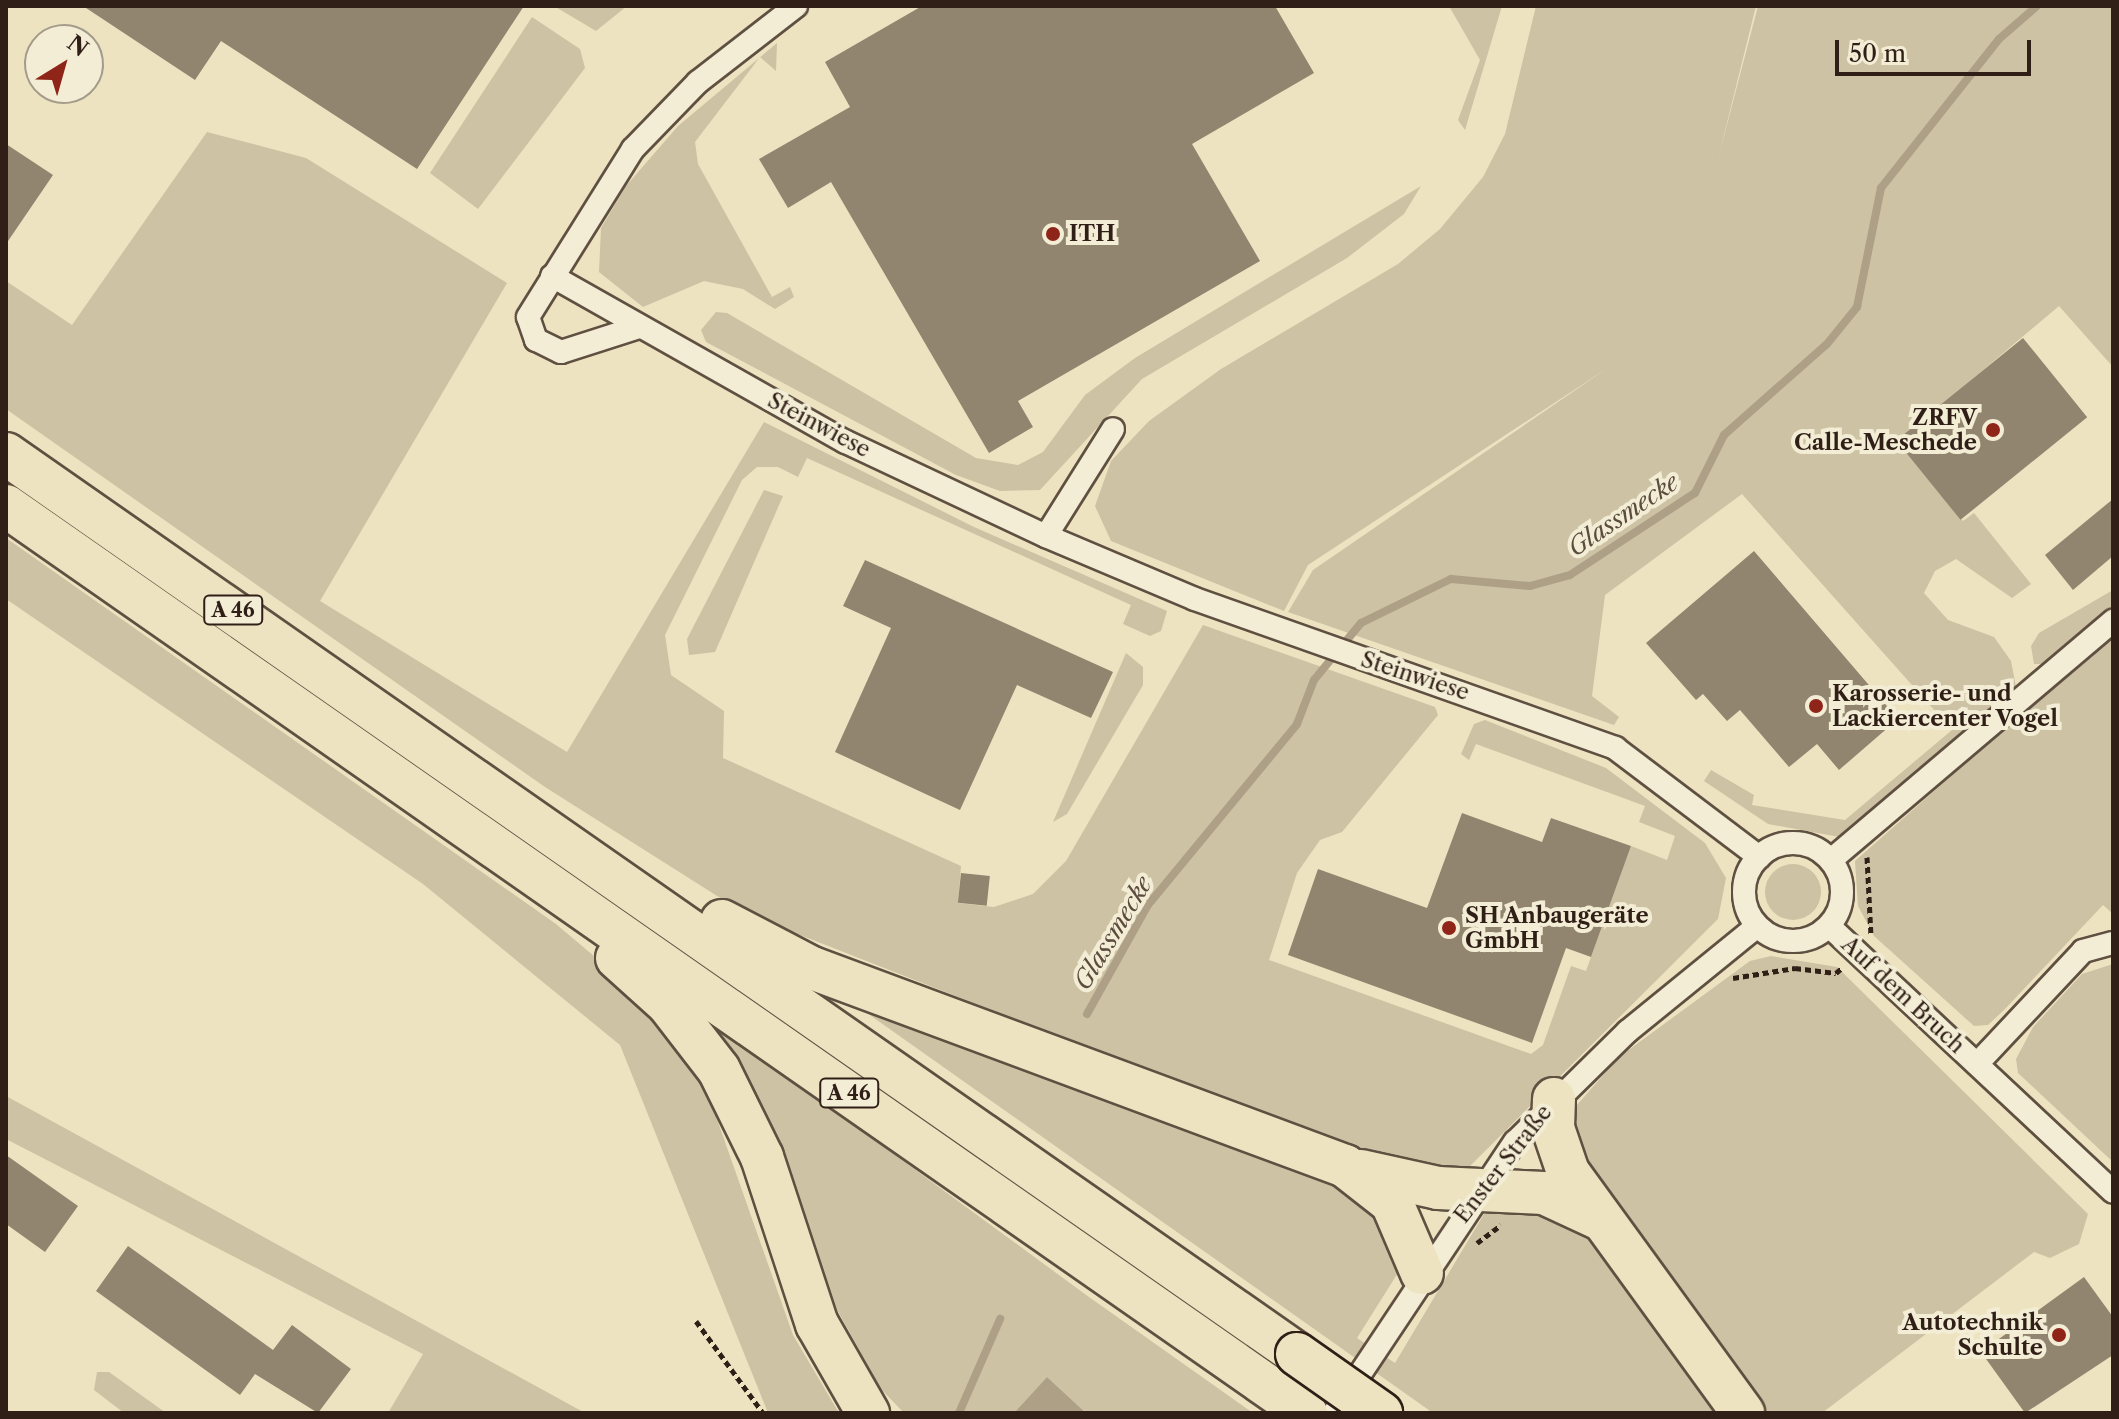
<!DOCTYPE html>
<meta charset="utf-8">
<style>
body{margin:0}
#map{position:relative;width:2119px;height:1419px;overflow:hidden;background:#ede3c0;font-family:"Libre Caslon Text",serif}
div>[style]{position:absolute}
.green>*{inset:0;background:#cdc2a3}
.round{border-radius:50%}
.water>*{inset:0;background:#ada087}
.stream>*{height:8px;margin:-4px;padding:0 4px;transform-origin:4px;border-radius:4px;background:#ada087}
.building>*{inset:0;background:#92856f;transform-origin:0 0}
.path>*{height:5px;margin-top:-2.5px;transform-origin:0;background:repeating-linear-gradient(90deg,#301f17 0 6px,transparent 0 10px)}
.roads{filter:drop-shadow(2px 0 #5f5041) drop-shadow(-2px 0 #5f5041) drop-shadow(0 2px #5f5041) drop-shadow(0 -2px #5f5041)}
.street>*{height:22px;margin:-11px;padding:0 11px;transform-origin:11px;border-radius:11px;background:#f3edd6}
.street>.ring{margin:-11px;padding:0;box-sizing:content-box;background:none;border:22px solid #f3edd6;border-radius:50%}
.highway>*{height:42px;margin:-21px;padding:0 21px;transform-origin:21px;border-radius:21px;background:#ede3c0}
.bridges{filter:drop-shadow(2px 0 #301f17) drop-shadow(-2px 0 #301f17) drop-shadow(0 2px #301f17) drop-shadow(0 -2px #301f17)}
.highway-bridge>*{height:42px;margin:-21px;padding:0 21px;transform-origin:21px;border-radius:21px;background:#ede3c0}
.dots>*{width:22px;height:22px;translate:-50% -50%;box-sizing:border-box;border:4px solid #f3edd6;border-radius:50%}
span{translate:-50% -50%;white-space:nowrap;text-align:center;line-height:1.15;-webkit-text-stroke:8px #f3edd6;paint-order:stroke}
.shield-label span{padding:2px 6px;background:#f3edd6;border:2px solid;border-radius:6px;-webkit-text-stroke-width:0}
.shield-label{font-size:20px;color:#301f17;font-weight:700}
.poi-label{font-size:22px;color:#301f17;font-weight:700}
.left{translate:0 -50%;text-align:left}
.right{translate:-100% -50%;text-align:right}
.street-label{font-size:22px;color:#301f17}
.water-label{font-size:24px;color:#5c4c3e;font-style:italic}
.frame{position:absolute;inset:0;border:8px solid #301f17;pointer-events:none}
.north{position:absolute;left:24px;top:24px;width:80px;height:80px;box-sizing:border-box;background:#f3edd6;border:2px solid #a59b8a;border-radius:50%;rotate:37deg;font-size:22px;font-weight:700;line-height:32px;text-align:center;color:#301f17}
.north::after{content:'';display:block;margin:auto;width:28px;height:36px;background:#8f2418;clip-path:polygon(50% 0,100% 100%,50% 72%,0 100%)}
.scale{position:absolute;left:1835px;top:40px;width:196px;height:36px;box-sizing:border-box;border:4px solid #301f17;border-top:0;padding-left:10px;font-size:24px;line-height:28px;white-space:nowrap;color:#301f17;-webkit-text-stroke:6px #f3edd6;paint-order:stroke}
</style>
<div id="map">
<div class="green">
<div style="clip-path:polygon(554px 6px,627px 6px,596px 31px)"></div>
<div style="clip-path:polygon(1449px 6px,1502px 6px,1465px 130px,1458px 120px,1480px 60px)"></div>
<div style="clip-path:polygon(1536px 6px,1756px 6px,1718px 159px,1758px 6px,2113px 6px,2113px 367px,2059px 306px,1898px 442px,1963px 521px,1974px 513px,2031px 584px,2012px 598px,1956px 559px,1935px 571px,1924px 593px,1948px 620px,1994px 637px,2011px 661px,2016px 687px,1845px 838px,1768px 824px,1704px 781px,1711px 770px,1754px 795px,1752px 805px,1845px 820px,1952px 730px,1742px 494px,1605px 595px,1592px 696px,1619px 717px,1614px 725px,1288px 612px,1313px 570px,1609px 367px,1308px 565px,1284px 611px,1111px 541px,1095px 506px,1111px 461px,1149px 421px,1221px 369px,1398px 264px,1440px 229px,1483px 177px,1505px 134px)"></div>
<div style="clip-path:polygon(532px 17px,580px 49px,585px 68px,478px 209px,430px 173px)"></div>
<div style="clip-path:polygon(777px 43px,776px 71px,760px 57px,695px 142px,698px 164px,772px 297px,790px 287px,794px 297px,775px 309px,743px 289px,704px 281px,643px 307px,599px 272px,601px 228px,626px 186px,678px 126px)"></div>
<div style="clip-path:polygon(207px 132px,306px 158px,507px 283px,320px 601px,567px 752px,764px 422px,974px 527px,1167px 611px,1161px 631px,1150px 636px,1123px 624px,1131px 605px,807px 458px,798px 477px,778px 467px,757px 467px,742px 480px,665px 635px,671px 675px,724px 711px,723px 758px,961px 866px,958px 903px,994px 907px,1033px 894px,1066px 861px,1203px 625px,1435px 707px,1438px 715px,1342px 832px,1320px 840px,1297px 873px,1269px 960px,1531px 1054px,1543px 1045px,1571px 966px,1586px 971px,1631px 846px,1667px 860px,1675px 836px,1639px 822px,1645px 806px,1476px 744px,1469px 760px,1461px 754px,1474px 724px,1485px 720px,1606px 768px,1705px 843px,1726px 878px,1718px 919px,1463px 1173px,1394px 1168px,744px 913px,545px 787px,6px 409px,6px 281px,72px 325px)"></div>
<div style="clip-path:polygon(1421px 186px,1404px 214px,1347px 258px,1142px 379px,1040px 490px,1000px 491px,956px 475px,706px 342px,701px 330px,716px 312px,727px 313px,976px 458px,1018px 465px,1043px 452px,1085px 395px,1135px 358px)"></div>
<div style="clip-path:polygon(764px 490px,783px 496px,715px 652px,689px 655px,687px 639px)"></div>
<div style="clip-path:polygon(6px 538px,556px 924px,633px 989px,699px 1068px,793px 1335px,839px 1413px,768px 1413px,620px 1045px,423px 884px,6px 599px)"></div>
<div style="clip-path:polygon(2113px 590px,2113px 609px,2049px 664px,2034px 664px,2031px 646px,2039px 633px)"></div>
<div style="clip-path:polygon(2113px 633px,2113px 914px,2103px 905px,2004px 1010px,1988px 1025px,1974px 1026px,1874px 936px,1858px 906px,1855px 861px)"></div>
<div style="clip-path:polygon(1126px 653px,1143px 667px,1143px 685px,1067px 814px,1053px 822px)"></div>
<div class="round" style="left:1765px;top:864px;width:56px;height:56px"></div>
<div style="clip-path:polygon(1771px 956px,1837px 967px,2088px 1214px,2079px 1244px,2050px 1258px,2034px 1252px,1822px 1413px,1765px 1413px,1580px 1167px,1570px 1113px,1619px 1057px,1750px 961px)"></div>
<div style="clip-path:polygon(2113px 964px,2113px 1162px,2018px 1073px,2016px 1059px,2033px 1027px,2082px 974px)"></div>
<div style="clip-path:polygon(833px 989px,1339px 1178px,1391px 1221px,1401px 1268px,1357px 1338px,1395px 1363px,1484px 1214px,1538px 1205px,1598px 1238px,1728px 1413px,1433px 1413px)"></div>
<div style="clip-path:polygon(712px 1021px,1089px 1297px,1253px 1413px,1086px 1413px,1047px 1377px,1014px 1413px,904px 1413px,881px 1389px,826px 1290px,752px 1096px)"></div>
<div style="clip-path:polygon(6px 1096px,585px 1413px,388px 1413px,423px 1354px,6px 1139px)"></div>
<div style="clip-path:polygon(97px 1372px,109px 1372px,166px 1413px,124px 1413px,94px 1390px)"></div>
</div>
<div class="water">
<div style="clip-path:polygon(1047px 1377px,1086px 1413px,1014px 1413px)"></div>
</div>
<div class="stream">
<div style="left:1087px;top:1014px;width:125px;rotate:-60.8deg"></div>
<div style="left:1148px;top:905px;width:234px;rotate:-50.5deg"></div>
<div style="left:1297px;top:724px;width:47px;rotate:-68.9deg"></div>
<div style="left:1314px;top:680px;width:74px;rotate:-50.5deg"></div>
<div style="left:1361px;top:623px;width:100px;rotate:-26.1deg"></div>
<div style="left:1451px;top:579px;width:79px;rotate:5.1deg"></div>
<div style="left:1530px;top:586px;width:41px;rotate:-15.4deg"></div>
<div style="left:1570px;top:575px;width:149px;rotate:-33.3deg"></div>
<div style="left:1695px;top:493px;width:65px;rotate:-63.4deg"></div>
<div style="left:1724px;top:435px;width:137px;rotate:-41.5deg"></div>
<div style="left:1827px;top:344px;width:48px;rotate:-51deg"></div>
<div style="left:1857px;top:307px;width:121px;rotate:-78.6deg"></div>
<div style="left:1881px;top:188px;width:190px;rotate:-51.6deg"></div>
<div style="left:1999px;top:39px;width:50px;rotate:-41deg"></div>
<div style="left:959px;top:1413px;width:103px;rotate:-66.4deg"></div>
</div>
<div class="building">
<div style="clip-path:polygon(83px 6px,524px 6px,417px 169px,221px 41px,195px 80px)"></div>
<div style="clip-path:polygon(922px 6px,1275px 6px,1314px 73px,1192px 144px,1260px 261px,1018px 401px,1033px 427px,989px 453px,831px 182px,788px 208px,759px 159px,850px 107px,825px 62px)"></div>
<div style="clip-path:polygon(6px 144px,53px 175px,6px 244px)"></div>
<div style="left:2023px;top:338px;width:102px;height:163px;rotate:51deg"></div>
<div style="clip-path:polygon(2113px 499px,2113px 556px,2073px 590px,2045px 555px)"></div>
<div style="clip-path:polygon(1754px 551px,1898px 719px,1839px 770px,1817px 744px,1789px 767px,1740px 710px,1727px 721px,1703px 694px,1696px 700px,1646px 643px)"></div>
<div style="clip-path:polygon(865px 560px,1113px 672px,1091px 718px,1017px 685px,960px 810px,835px 752px,891px 628px,843px 606px)"></div>
<div style="clip-path:polygon(1462px 813px,1542px 842px,1551px 818px,1631px 846px,1591px 957px,1566px 948px,1532px 1043px,1288px 955px,1318px 869px,1427px 908px)"></div>
<div style="left:961px;top:873px;width:29px;height:30px;rotate:6deg"></div>
<div style="clip-path:polygon(6px 1155px,78px 1206px,45px 1252px,6px 1224px)"></div>
<div style="clip-path:polygon(128px 1246px,273px 1350px,292px 1325px,351px 1369px,318px 1413px,255px 1374px,240px 1395px,96px 1291px)"></div>
<div style="clip-path:polygon(2084px 1277px,2113px 1317px,2113px 1355px,2025px 1413px,1981px 1352px)"></div>
</div>
<div class="path">
<div style="left:1867px;top:857px;width:79px;rotate:87.1deg"></div>
<div style="left:1733px;top:978px;width:63px;rotate:-9.2deg"></div>
<div style="left:1795px;top:968px;width:41px;rotate:7deg"></div>
<div style="left:1836px;top:973px;width:9px;rotate:-41deg"></div>
<div style="left:1477px;top:1243px;width:30px;rotate:-37deg"></div>
<div style="left:696px;top:1321px;width:114px;rotate:53.9deg"></div>
</div>
<div class="roads">
<div class="street">
<div style="left:552px;top:276px;width:338px;rotate:29.5deg"></div>
<div style="left:846px;top:442px;width:221px;rotate:25.2deg"></div>
<div style="left:1046px;top:536px;width:162px;rotate:22.9deg"></div>
<div style="left:1195px;top:599px;width:446px;rotate:19.5deg"></div>
<div style="left:1615px;top:748px;width:181px;rotate:37.1deg"></div>
<div style="left:639px;top:327px;width:82px;rotate:162.2deg"></div>
<div style="left:561px;top:352px;width:28px;rotate:-154deg"></div>
<div style="left:536px;top:340px;width:24px;rotate:-109deg"></div>
<div style="left:528px;top:317px;width:198px;rotate:-58deg"></div>
<div style="left:633px;top:149px;width:93px;rotate:-45.9deg"></div>
<div style="left:698px;top:82px;width:124px;rotate:-37.8deg"></div>
<div style="left:1046px;top:536px;width:126px;rotate:-57.9deg"></div>
<div class="ring" style="left:1744px;top:843px;width:76px;height:76px"></div>
<div style="left:1831px;top:860px;width:370px;rotate:-40.3deg"></div>
<div style="left:1829px;top:926px;width:389px;rotate:43.1deg"></div>
<div style="left:1977px;top:1064px;width:155px;rotate:-46.8deg"></div>
<div style="left:2083px;top:951px;width:31px;rotate:-15deg"></div>
<div style="left:1334px;top:1413px;width:326px;rotate:-56.3deg"></div>
<div style="left:1515px;top:1142px;width:158px;rotate:-44.5deg"></div>
<div style="left:1628px;top:1031px;width:166px;rotate:-39.1deg"></div>
</div>
<div class="highway">
<div style="left:6px;top:454px;width:1574px;rotate:34.88deg"></div>
<div style="left:6px;top:506px;width:1585px;rotate:34.9deg"></div>
<div style="left:722px;top:921px;width:102px;rotate:27.6deg"></div>
<div style="left:812px;top:968px;width:569px;rotate:20.38deg"></div>
<div style="left:1345px;top:1166px;width:60px;rotate:38.2deg"></div>
<div style="left:1392px;top:1203px;width:76px;rotate:66.8deg"></div>
<div style="left:617px;top:958px;width:69px;rotate:42deg"></div>
<div style="left:668px;top:1004px;width:83px;rotate:52.3deg"></div>
<div style="left:719px;top:1070px;width:97px;rotate:63.7deg"></div>
<div style="left:762px;top:1157px;width:176px;rotate:71.8deg"></div>
<div style="left:817px;top:1324px;width:103px;rotate:60.2deg"></div>
<div style="left:1554px;top:1099px;width:29px;rotate:92deg"></div>
<div style="left:1553px;top:1128px;width:46px;rotate:71.2deg"></div>
<div style="left:1568px;top:1172px;width:298px;rotate:54deg"></div>
<div style="left:1361px;top:1171px;width:79px;rotate:12.4deg"></div>
<div style="left:1438px;top:1188px;width:106px;rotate:2.7deg"></div>
<div style="left:1544px;top:1193px;width:60px;rotate:24.8deg"></div>
</div>
</div>
<div class="bridges">
<div class="highway-bridge">
<div style="left:1297px;top:1354px;width:103px;rotate:35.1deg"></div>
</div>
</div>
<div class="dots">
<div style="left:1053px;top:234px;background:#8f2418"></div>
<div style="left:1993px;top:430px;background:#8f2418"></div>
<div style="left:1816px;top:706px;background:#8f2418"></div>
<div style="left:1449px;top:928px;background:#8f2418"></div>
<div style="left:2059px;top:1335px;background:#8f2418"></div>
</div>
<div class="shield-label">
<span style="left:233px;top:610px">A 46</span>
<span style="left:849px;top:1093px">A 46</span>
</div>
<div class="poi-label">
<span class="left" style="left:1069px;top:234px">ITH</span>
<span class="right" style="left:1977px;top:430px">ZRFV<br>Calle-Meschede</span>
<span class="left" style="left:1832px;top:706px">Karosserie- und<br>Lackiercenter Vogel</span>
<span class="left" style="left:1465px;top:928px">SH Anbaugeräte<br>GmbH</span>
<span class="right" style="left:2043px;top:1335px">Autotechnik<br>Schulte</span>
</div>
<div class="street-label">
<span style="left:819px;top:425px;rotate:28deg">Steinwiese</span>
<span style="left:1415px;top:676px;rotate:18deg">Steinwiese</span>
<span style="left:1903px;top:995px;rotate:43deg">Auf dem Bruch</span>
<span style="left:1503px;top:1164px;rotate:-52deg">Enster Straße</span>
</div>
<div class="water-label">
<span style="left:1623px;top:515px;rotate:-34deg">Glassmecke</span>
<span style="left:1113px;top:933px;rotate:-59deg">Glassmecke</span>
</div>
<div class="frame"></div>
<div class="north">N</div>
<div class="scale">50 m</div>
</div>
